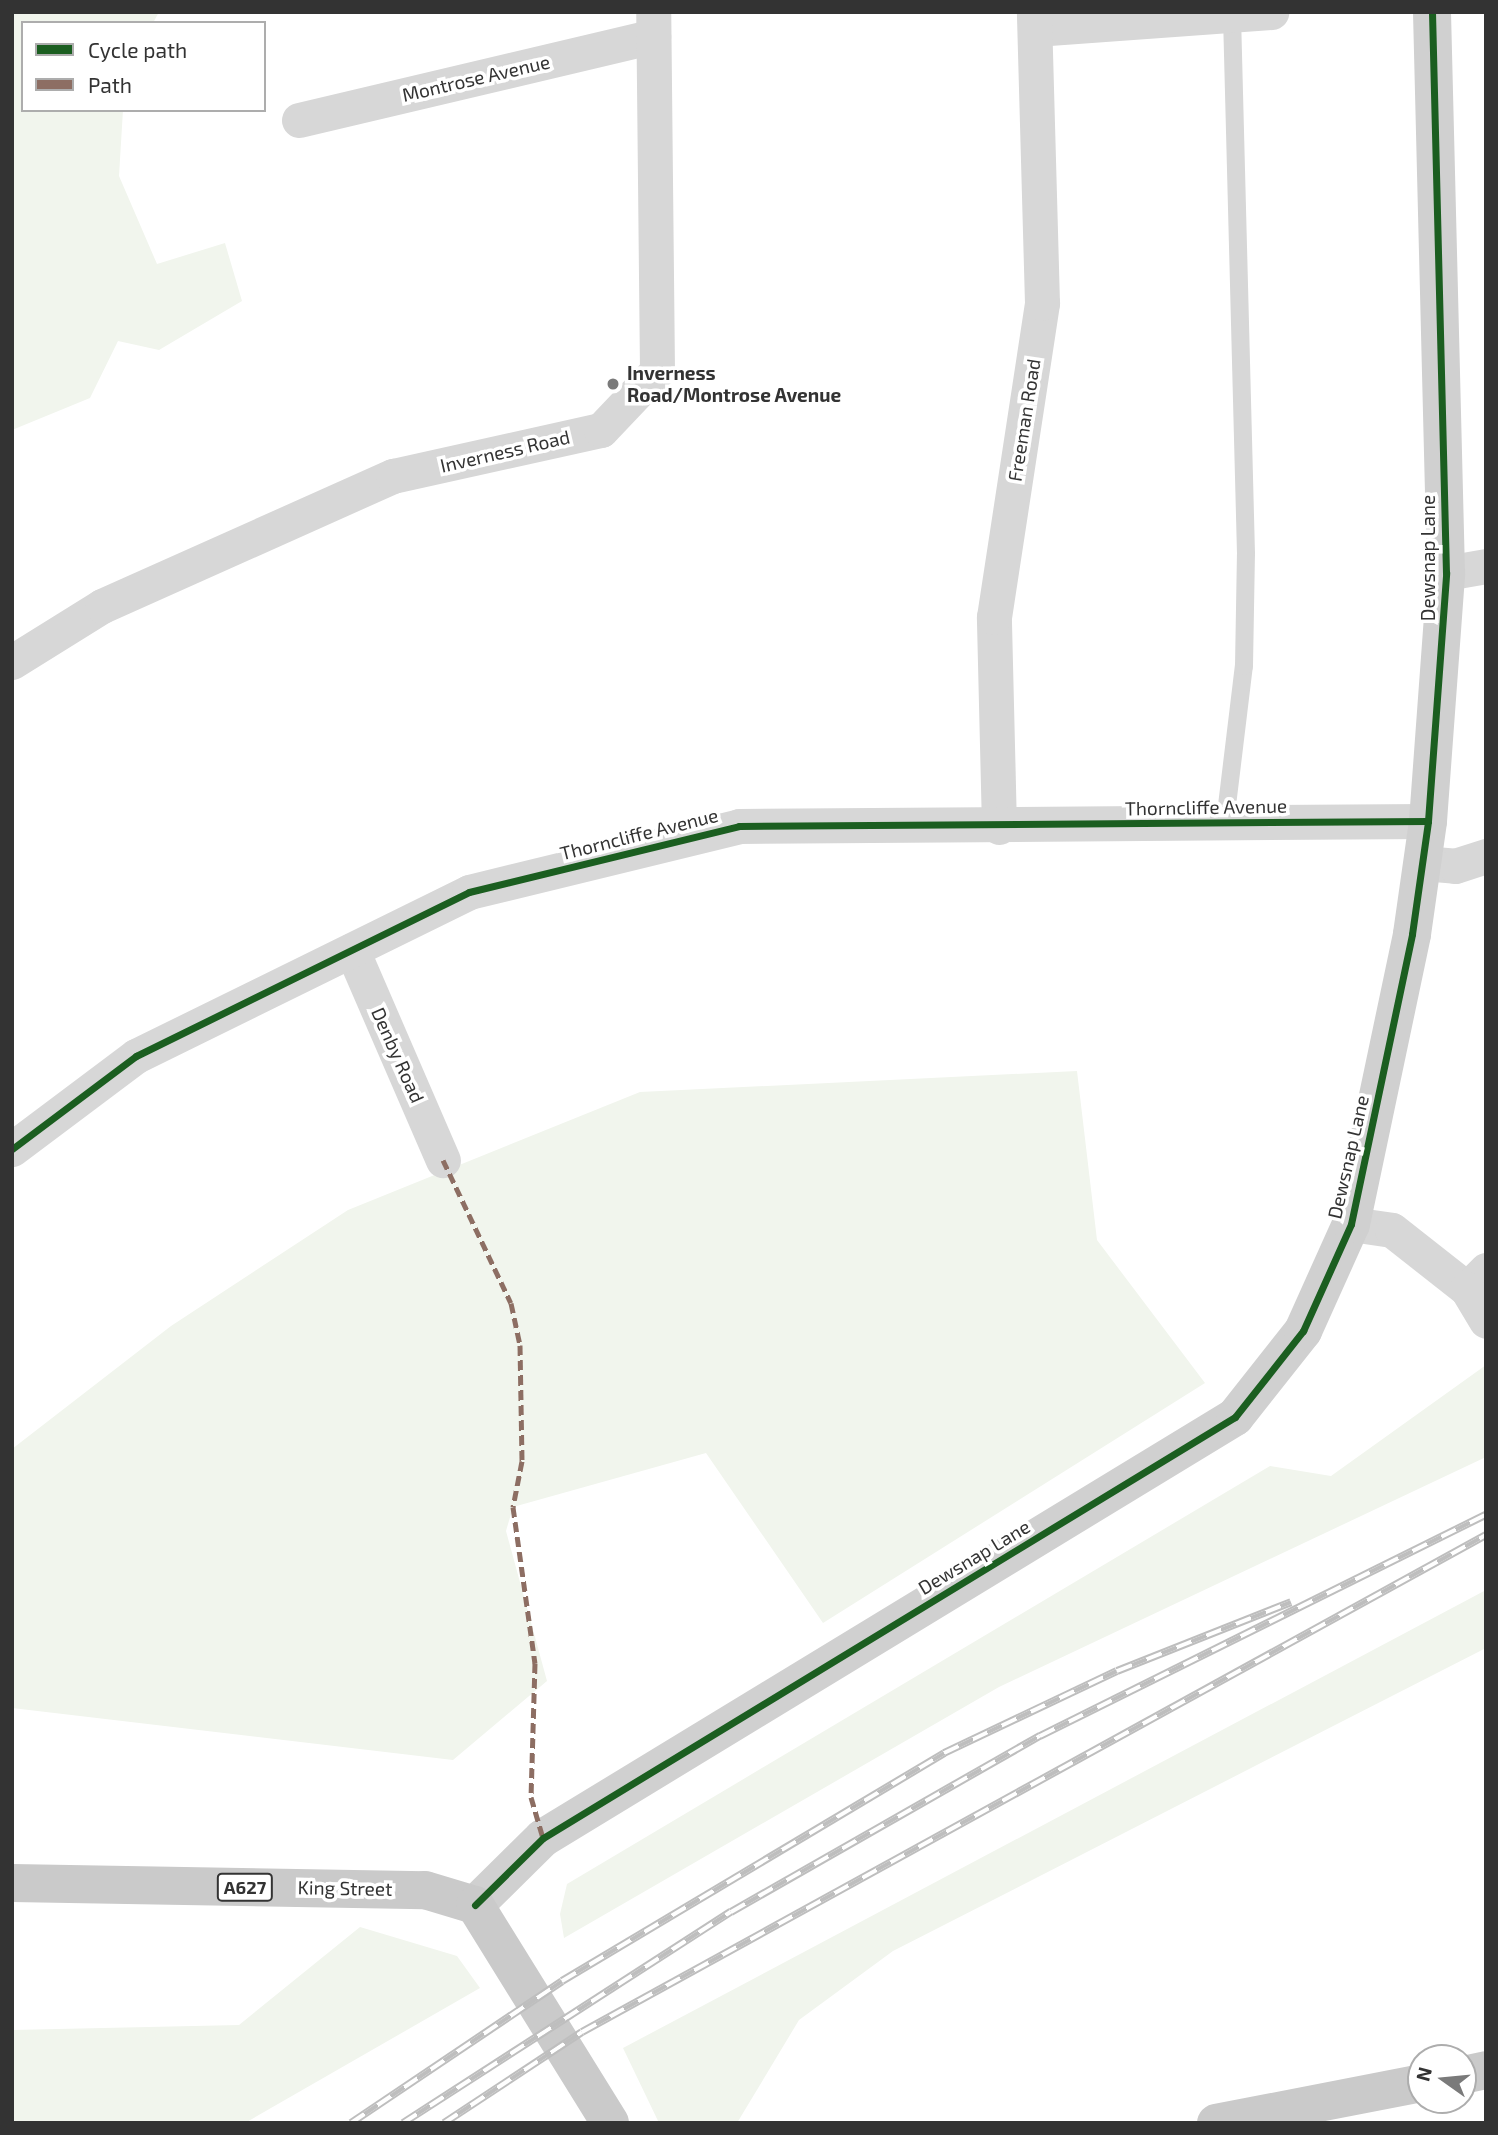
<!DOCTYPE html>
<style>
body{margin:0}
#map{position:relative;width:1498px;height:2135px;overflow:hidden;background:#fff;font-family:"Exo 2",sans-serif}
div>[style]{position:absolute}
.green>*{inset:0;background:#f1f5ed}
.lane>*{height:18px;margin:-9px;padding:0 9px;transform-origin:9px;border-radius:9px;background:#d7d7d7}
.street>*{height:35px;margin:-17.5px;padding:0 17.5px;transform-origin:17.5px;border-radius:17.5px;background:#d7d7d7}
.secondary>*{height:38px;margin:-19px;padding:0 19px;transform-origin:19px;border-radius:19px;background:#d0d0d0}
.primary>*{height:38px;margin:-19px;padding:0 19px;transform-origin:19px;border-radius:19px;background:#cacaca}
.rail>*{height:8px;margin-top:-4px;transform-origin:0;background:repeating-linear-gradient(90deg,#fff 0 16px,#bebebe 0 32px);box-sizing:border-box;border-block:2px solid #bebebe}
.quiet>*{height:5px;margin-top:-2.5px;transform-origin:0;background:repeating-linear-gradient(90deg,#8d6e63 0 10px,transparent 0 15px)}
.cycleway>*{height:7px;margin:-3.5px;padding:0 3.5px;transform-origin:3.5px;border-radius:3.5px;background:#1b5e20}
.dots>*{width:19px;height:19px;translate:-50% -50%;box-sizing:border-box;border:4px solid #fff;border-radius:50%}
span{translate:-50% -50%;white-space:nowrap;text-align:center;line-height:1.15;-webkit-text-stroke:7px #fff;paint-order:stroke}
.shield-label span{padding:2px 5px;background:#fff;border:2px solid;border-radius:5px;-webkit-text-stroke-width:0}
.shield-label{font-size:18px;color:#333;font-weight:700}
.street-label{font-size:19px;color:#333}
.poi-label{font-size:19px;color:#333;font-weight:700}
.left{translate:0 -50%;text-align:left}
.frame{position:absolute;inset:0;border:14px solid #333;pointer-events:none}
.legend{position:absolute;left:21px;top:21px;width:245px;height:91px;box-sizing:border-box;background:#fff;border:2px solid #adadad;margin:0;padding:9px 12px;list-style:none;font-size:21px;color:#333}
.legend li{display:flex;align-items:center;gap:14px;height:35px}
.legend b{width:35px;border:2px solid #adadad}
.north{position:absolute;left:1407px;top:2044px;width:70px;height:70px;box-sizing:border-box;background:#fff;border:2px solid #adadad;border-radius:50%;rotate:285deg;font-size:19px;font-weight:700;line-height:28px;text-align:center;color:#333}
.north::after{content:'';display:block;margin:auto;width:24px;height:32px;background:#7a7a7a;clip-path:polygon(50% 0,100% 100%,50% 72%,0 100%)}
</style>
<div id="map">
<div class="green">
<div style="clip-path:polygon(12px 12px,159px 12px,153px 23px,23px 23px,23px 110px,123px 110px,119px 176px,157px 264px,225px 243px,242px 301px,159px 350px,118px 341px,90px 398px,12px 430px)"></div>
<div style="clip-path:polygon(1077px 1071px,1097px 1240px,1205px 1383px,823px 1623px,706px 1453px,513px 1507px,506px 1531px,547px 1681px,453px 1760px,12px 1708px,12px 1449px,171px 1326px,348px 1210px,640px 1092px)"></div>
<div style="clip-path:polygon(1486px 1365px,1486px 1457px,999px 1687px,564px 1938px,560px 1914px,567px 1884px,1270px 1466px,1331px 1476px)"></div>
<div style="clip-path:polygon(1486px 1590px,1486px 1648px,893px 1951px,799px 2020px,737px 2123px,659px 2123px,623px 2048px)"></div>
<div style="clip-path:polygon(360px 1927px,457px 1956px,480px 1988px,245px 2123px,12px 2123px,12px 2030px,239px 2025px)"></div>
</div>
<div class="lane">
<div style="left:1225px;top:822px;width:157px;rotate:-83.1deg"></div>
<div style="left:1244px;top:666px;width:112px;rotate:-89deg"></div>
<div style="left:1246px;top:554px;width:539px;rotate:-91.49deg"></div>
</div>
<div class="street">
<div style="left:1035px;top:29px;width:237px;rotate:-4.1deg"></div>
<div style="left:299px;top:120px;width:364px;rotate:-13.3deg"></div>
<div style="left:1446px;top:573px;width:41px;rotate:-9.9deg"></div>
<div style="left:12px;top:662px;width:106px;rotate:-31.9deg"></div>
<div style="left:102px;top:606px;width:319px;rotate:-24.1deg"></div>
<div style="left:393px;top:476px;width:213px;rotate:-12.5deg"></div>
<div style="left:601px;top:430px;width:81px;rotate:-46.5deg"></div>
<div style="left:657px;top:371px;width:359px;rotate:-90.6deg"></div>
<div style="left:999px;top:827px;width:210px;rotate:-91.4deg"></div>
<div style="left:994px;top:617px;width:318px;rotate:-81.3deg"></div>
<div style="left:1042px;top:303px;width:291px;rotate:-91.6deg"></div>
<div style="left:1423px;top:863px;width:32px;rotate:5deg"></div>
<div style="left:1455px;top:866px;width:33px;rotate:-18deg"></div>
<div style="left:352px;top:950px;width:229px;rotate:66.6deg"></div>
<div style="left:12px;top:1149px;width:155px;rotate:-36.9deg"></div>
<div style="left:136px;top:1056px;width:371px;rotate:-26.2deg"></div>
<div style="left:469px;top:892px;width:278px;rotate:-13.7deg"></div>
<div style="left:739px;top:826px;width:689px;rotate:-0.42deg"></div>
<div style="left:1351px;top:1224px;width:41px;rotate:8.3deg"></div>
<div style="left:1392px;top:1230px;width:95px;rotate:38.2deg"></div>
<div style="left:1467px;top:1289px;width:27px;rotate:-45deg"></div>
<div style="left:1467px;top:1289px;width:37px;rotate:59deg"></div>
</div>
<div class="secondary">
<div style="left:475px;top:1905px;width:95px;rotate:-44.6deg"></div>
<div style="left:543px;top:1838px;width:810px;rotate:-31.32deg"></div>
<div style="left:1235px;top:1417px;width:110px;rotate:-51.7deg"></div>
<div style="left:1303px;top:1331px;width:117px;rotate:-65.8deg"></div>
<div style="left:1351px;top:1224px;width:296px;rotate:-78.1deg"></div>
<div style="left:1412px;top:934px;width:114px;rotate:-81.9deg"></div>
<div style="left:1428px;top:821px;width:249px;rotate:-85.8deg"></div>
<div style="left:1446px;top:573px;width:561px;rotate:-91.43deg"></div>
</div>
<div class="primary">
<div style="left:12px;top:1883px;width:413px;rotate:1deg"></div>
<div style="left:425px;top:1890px;width:52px;rotate:16.7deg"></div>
<div style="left:475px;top:1905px;width:256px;rotate:58.2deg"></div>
<div style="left:1463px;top:2075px;width:24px;rotate:-12deg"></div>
<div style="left:1216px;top:2123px;width:209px;rotate:-11deg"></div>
</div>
<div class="rail">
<div style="left:351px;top:2123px;width:254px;rotate:-33.9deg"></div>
<div style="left:562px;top:1981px;width:445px;rotate:-30.8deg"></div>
<div style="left:944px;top:1753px;width:191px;rotate:-25.4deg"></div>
<div style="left:1117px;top:1671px;width:187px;rotate:-21.6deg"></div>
<div style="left:403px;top:2123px;width:390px;rotate:-32.8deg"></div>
<div style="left:731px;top:1912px;width:356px;rotate:-29.7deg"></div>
<div style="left:1040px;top:1736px;width:498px;rotate:-26.4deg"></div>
<div style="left:444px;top:2123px;width:165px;rotate:-33.4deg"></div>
<div style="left:582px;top:2032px;width:1032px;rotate:-28.8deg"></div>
</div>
<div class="quiet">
<div style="left:443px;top:1160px;width:158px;rotate:64.6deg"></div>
<div style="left:511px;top:1303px;width:43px;rotate:77.9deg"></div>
<div style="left:520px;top:1345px;width:116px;rotate:89deg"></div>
<div style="left:522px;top:1461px;width:47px;rotate:101.1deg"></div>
<div style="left:513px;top:1507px;width:158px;rotate:82deg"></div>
<div style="left:535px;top:1663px;width:134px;rotate:91.7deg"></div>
<div style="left:531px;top:1797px;width:43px;rotate:73.7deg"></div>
</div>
<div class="cycleway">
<div style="left:12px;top:1149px;width:155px;rotate:-36.9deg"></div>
<div style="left:136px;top:1056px;width:371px;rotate:-26.2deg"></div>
<div style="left:469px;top:892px;width:278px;rotate:-13.7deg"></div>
<div style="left:739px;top:826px;width:689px;rotate:-0.42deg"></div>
<div style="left:475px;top:1905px;width:95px;rotate:-44.6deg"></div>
<div style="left:543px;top:1838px;width:810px;rotate:-31.32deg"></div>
<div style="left:1235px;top:1417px;width:110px;rotate:-51.7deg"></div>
<div style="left:1303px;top:1331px;width:117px;rotate:-65.8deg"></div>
<div style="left:1351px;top:1224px;width:296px;rotate:-78.1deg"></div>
<div style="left:1412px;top:934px;width:114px;rotate:-81.9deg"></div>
<div style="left:1428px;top:821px;width:249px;rotate:-85.8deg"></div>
<div style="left:1446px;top:573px;width:561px;rotate:-91.43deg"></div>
</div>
<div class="dots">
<div style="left:613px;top:384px;background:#7a7a7a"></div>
</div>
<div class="shield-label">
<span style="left:245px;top:1887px">A627</span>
</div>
<div class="street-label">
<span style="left:476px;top:78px;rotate:-13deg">Montrose Avenue</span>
<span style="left:1024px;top:420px;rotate:-81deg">Freeman Road</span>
<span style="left:505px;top:451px;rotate:-13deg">Inverness Road</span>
<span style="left:1428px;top:558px;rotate:-90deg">Dewsnap Lane</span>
<span style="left:1206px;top:807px;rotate:-1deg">Thorncliffe Avenue</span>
<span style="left:639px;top:834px;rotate:-14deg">Thorncliffe Avenue</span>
<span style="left:398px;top:1055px;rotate:66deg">Denby Road</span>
<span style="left:1348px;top:1157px;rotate:-77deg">Dewsnap Lane</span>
<span style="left:974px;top:1557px;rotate:-31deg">Dewsnap Lane</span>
<span style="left:345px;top:1888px;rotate:1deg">King Street</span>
</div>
<div class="poi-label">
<span class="left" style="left:627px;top:384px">Inverness<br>Road/Montrose Avenue</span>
</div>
<div class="frame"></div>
<ul class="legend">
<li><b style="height:9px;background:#1b5e20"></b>Cycle path</li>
<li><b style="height:9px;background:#8d6e63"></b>Path</li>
</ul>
<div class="north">N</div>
</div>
